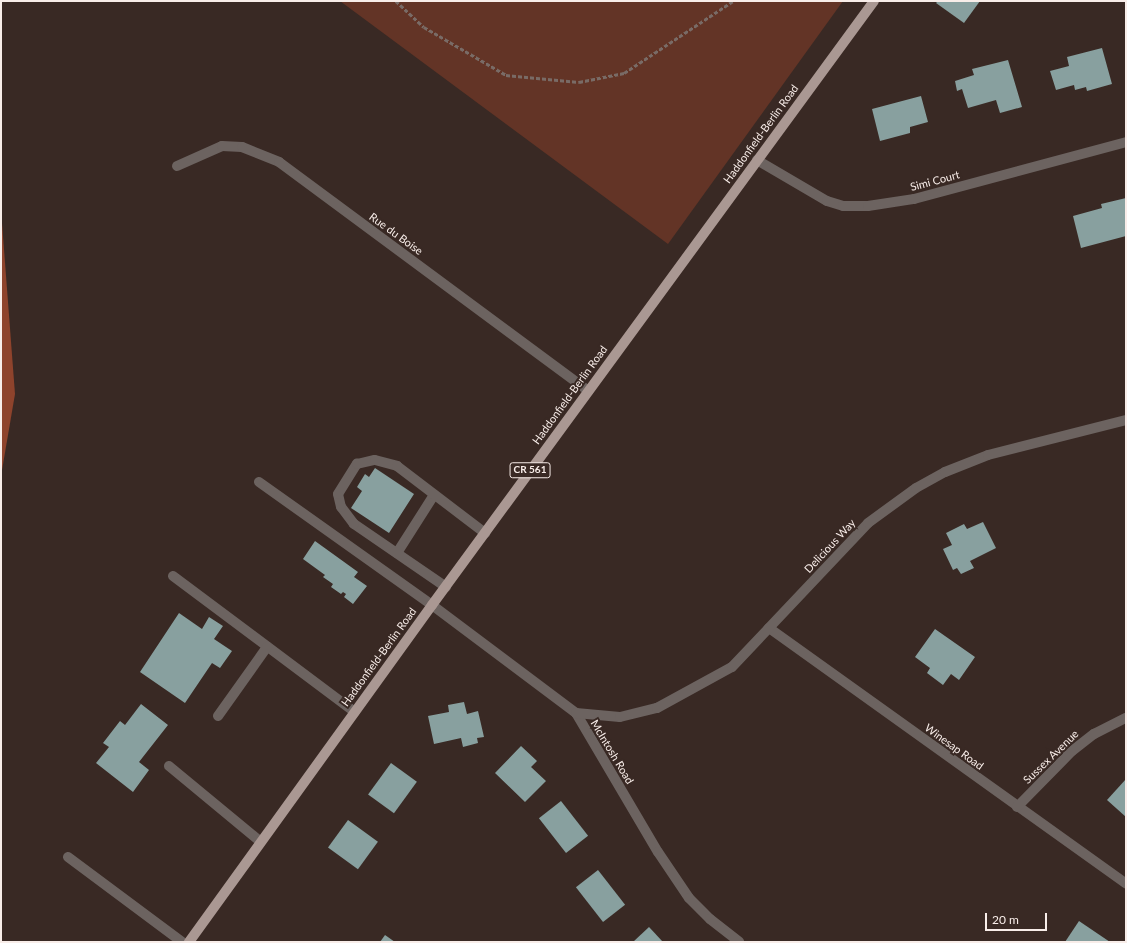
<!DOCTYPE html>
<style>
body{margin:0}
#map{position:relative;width:1127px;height:943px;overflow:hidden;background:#392924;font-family:Lato,sans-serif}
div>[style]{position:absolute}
.green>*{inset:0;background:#633426}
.forest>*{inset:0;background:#8e432c}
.building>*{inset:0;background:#88a09f;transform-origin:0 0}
.path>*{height:2.5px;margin-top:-1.25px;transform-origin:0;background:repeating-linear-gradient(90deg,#796b66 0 4px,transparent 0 6px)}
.service>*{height:10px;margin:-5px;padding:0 5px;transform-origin:5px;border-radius:5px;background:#6c6360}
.minor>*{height:10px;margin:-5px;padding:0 5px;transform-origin:5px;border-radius:5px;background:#6c6360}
.primary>*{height:10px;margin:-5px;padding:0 5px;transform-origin:5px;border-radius:5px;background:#aa9893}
span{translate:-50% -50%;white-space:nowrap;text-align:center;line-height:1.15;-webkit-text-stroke:4px #392924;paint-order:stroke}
.shield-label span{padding:1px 3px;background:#392924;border:1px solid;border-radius:3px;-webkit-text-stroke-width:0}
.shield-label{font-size:10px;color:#f8ede9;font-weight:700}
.street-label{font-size:11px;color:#f8ede9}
.frame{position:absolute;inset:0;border:2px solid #f8ede9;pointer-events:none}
.scale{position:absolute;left:985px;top:913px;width:62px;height:18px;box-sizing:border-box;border:2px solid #f8ede9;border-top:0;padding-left:5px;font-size:12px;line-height:14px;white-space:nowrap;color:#f8ede9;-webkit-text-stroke:3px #392924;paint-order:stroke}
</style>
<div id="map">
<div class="green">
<div style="clip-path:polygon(340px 1px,843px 1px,668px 244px)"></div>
</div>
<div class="forest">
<div style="clip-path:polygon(1px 210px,15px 394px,1px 476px)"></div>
</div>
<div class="building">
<div style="clip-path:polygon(938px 1px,980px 1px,964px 23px,936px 3px)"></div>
<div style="clip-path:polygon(1102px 48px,1112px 84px,1087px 91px,1086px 87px,1075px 90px,1074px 85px,1056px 90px,1050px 71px,1069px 66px,1067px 57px)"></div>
<div style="clip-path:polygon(1008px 60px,1022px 107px,1000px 113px,996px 100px,968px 108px,962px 89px,957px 91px,955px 81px,974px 75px,972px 69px)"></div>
<div style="clip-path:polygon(921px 96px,928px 122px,910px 127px,910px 133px,880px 141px,872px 109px)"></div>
<div style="clip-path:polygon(1126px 198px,1126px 236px,1081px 248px,1073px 216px,1102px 208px,1101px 204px)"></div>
<div style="clip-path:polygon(375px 468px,414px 494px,389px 533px,351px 508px,362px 491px,357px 487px,365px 474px,369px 477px)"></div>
<div style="clip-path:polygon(983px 522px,996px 548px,970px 561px,974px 568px,961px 574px,957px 568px,953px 570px,943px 549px,952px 545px,946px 533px,964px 524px,967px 529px)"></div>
<div style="clip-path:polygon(315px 541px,358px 572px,354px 577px,367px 586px,353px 604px,344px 597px,346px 594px,343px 592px,341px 594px,331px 587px,333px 584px,323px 577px,325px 575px,303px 559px)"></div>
<div style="clip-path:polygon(179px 613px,202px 629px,209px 617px,223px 626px,214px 639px,232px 651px,220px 668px,212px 663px,185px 703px,140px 672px)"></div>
<div style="clip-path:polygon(935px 629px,975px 657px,959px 680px,951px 674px,943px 685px,927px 673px,930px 668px,915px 657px)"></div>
<div style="clip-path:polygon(464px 702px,467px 714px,478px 711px,484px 737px,477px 738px,478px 743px,463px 747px,461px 738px,434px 744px,428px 716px,449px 712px,448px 705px)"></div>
<div style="clip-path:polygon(141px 704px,168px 725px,139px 762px,149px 770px,133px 792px,96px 763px,109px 747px,103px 743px,120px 721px,125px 725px)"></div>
<div style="clip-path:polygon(521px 746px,537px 761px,531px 767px,546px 781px,525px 802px,495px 773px)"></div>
<div style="left:391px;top:763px;width:32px;height:39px;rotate:36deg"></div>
<div style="clip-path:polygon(1126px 779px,1126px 817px,1107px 800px)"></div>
<div style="left:561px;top:801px;width:44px;height:28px;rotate:52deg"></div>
<div style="left:348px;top:820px;width:37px;height:34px;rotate:36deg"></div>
<div style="left:598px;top:870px;width:44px;height:28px;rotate:52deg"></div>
<div style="clip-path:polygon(1079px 921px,1110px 942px,1065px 942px)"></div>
<div style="clip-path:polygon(649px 927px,663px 942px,633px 942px)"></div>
<div style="clip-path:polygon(385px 935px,395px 942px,380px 942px)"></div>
</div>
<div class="path">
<div style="left:396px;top:1px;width:38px;rotate:43deg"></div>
<div style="left:424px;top:27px;width:95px;rotate:30.3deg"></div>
<div style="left:506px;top:75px;width:73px;rotate:5.5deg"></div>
<div style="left:579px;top:82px;width:46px;rotate:-11.3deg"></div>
<div style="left:624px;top:73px;width:131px;rotate:-33.4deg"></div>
</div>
<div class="service">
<div style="left:259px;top:482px;width:212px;rotate:35.4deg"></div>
<div style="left:397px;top:553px;width:69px;rotate:-57.5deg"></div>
<div style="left:173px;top:576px;width:227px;rotate:36.8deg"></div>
<div style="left:446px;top:587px;width:112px;rotate:-145.6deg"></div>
<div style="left:354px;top:524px;width:21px;rotate:-127deg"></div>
<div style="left:341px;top:507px;width:13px;rotate:-103deg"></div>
<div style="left:338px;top:494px;width:36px;rotate:-58deg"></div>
<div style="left:357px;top:464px;width:18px;rotate:-13deg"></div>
<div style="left:375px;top:460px;width:23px;rotate:15deg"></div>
<div style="left:397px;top:466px;width:111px;rotate:37.3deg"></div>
<div style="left:218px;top:716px;width:85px;rotate:-54.6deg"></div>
<div style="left:169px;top:766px;width:119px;rotate:39.6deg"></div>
<div style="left:68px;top:857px;width:142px;rotate:36.7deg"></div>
</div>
<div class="minor">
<div style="left:757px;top:160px;width:81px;rotate:30.4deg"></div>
<div style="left:827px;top:201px;width:17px;rotate:17deg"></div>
<div style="left:843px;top:206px;width:25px"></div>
<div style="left:868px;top:206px;width:47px;rotate:-8.7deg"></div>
<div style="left:914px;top:199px;width:220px;rotate:-15deg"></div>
<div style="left:177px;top:166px;width:49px;rotate:-24deg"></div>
<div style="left:222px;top:146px;width:20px;rotate:3deg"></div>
<div style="left:242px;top:147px;width:40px;rotate:22deg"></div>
<div style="left:279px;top:162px;width:385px;rotate:36.5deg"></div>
<div style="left:432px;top:605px;width:180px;rotate:36.9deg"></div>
<div style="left:576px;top:713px;width:161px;rotate:59.5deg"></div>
<div style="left:658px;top:852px;width:55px;rotate:56deg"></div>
<div style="left:689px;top:898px;width:30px;rotate:45deg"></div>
<div style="left:710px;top:919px;width:37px;rotate:38deg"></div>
<div style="left:769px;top:628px;width:439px;rotate:35.6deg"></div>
<div style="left:576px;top:713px;width:44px;rotate:5.2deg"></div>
<div style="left:620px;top:717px;width:38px;rotate:-14deg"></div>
<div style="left:657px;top:708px;width:85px;rotate:-28.7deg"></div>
<div style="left:732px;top:667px;width:198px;rotate:-46.6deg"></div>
<div style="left:868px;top:523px;width:59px;rotate:-36.1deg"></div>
<div style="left:916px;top:488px;width:33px;rotate:-29deg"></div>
<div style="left:945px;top:472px;width:46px;rotate:-21.6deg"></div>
<div style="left:988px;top:455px;width:142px;rotate:-14.2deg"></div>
<div style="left:1017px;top:807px;width:78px;rotate:-45.5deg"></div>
<div style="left:1072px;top:751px;width:28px;rotate:-38deg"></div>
<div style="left:1094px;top:734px;width:36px;rotate:-27deg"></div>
</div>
<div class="primary">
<div style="left:189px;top:942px;width:415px;rotate:-54.2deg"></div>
<div style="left:432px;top:605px;width:748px;rotate:-53.8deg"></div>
</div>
<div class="shield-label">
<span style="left:530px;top:470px">CR 561</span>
</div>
<div class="street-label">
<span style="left:761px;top:134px;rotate:-54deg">Haddonfield-Berlin Road</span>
<span style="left:935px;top:181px;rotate:-15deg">Simi Court</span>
<span style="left:396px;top:234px;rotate:36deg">Rue du Boise</span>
<span style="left:570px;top:395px;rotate:-54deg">Haddonfield-Berlin Road</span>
<span style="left:830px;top:546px;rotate:-47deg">Delicious Way</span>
<span style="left:379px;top:657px;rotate:-54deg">Haddonfield-Berlin Road</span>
<span style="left:954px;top:747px;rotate:36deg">Winesap Road</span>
<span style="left:612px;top:752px;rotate:59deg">McIntosh Road</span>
<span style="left:1051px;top:757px;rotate:-44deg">Sussex Avenue</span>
</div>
<div class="frame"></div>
<div class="scale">20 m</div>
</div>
